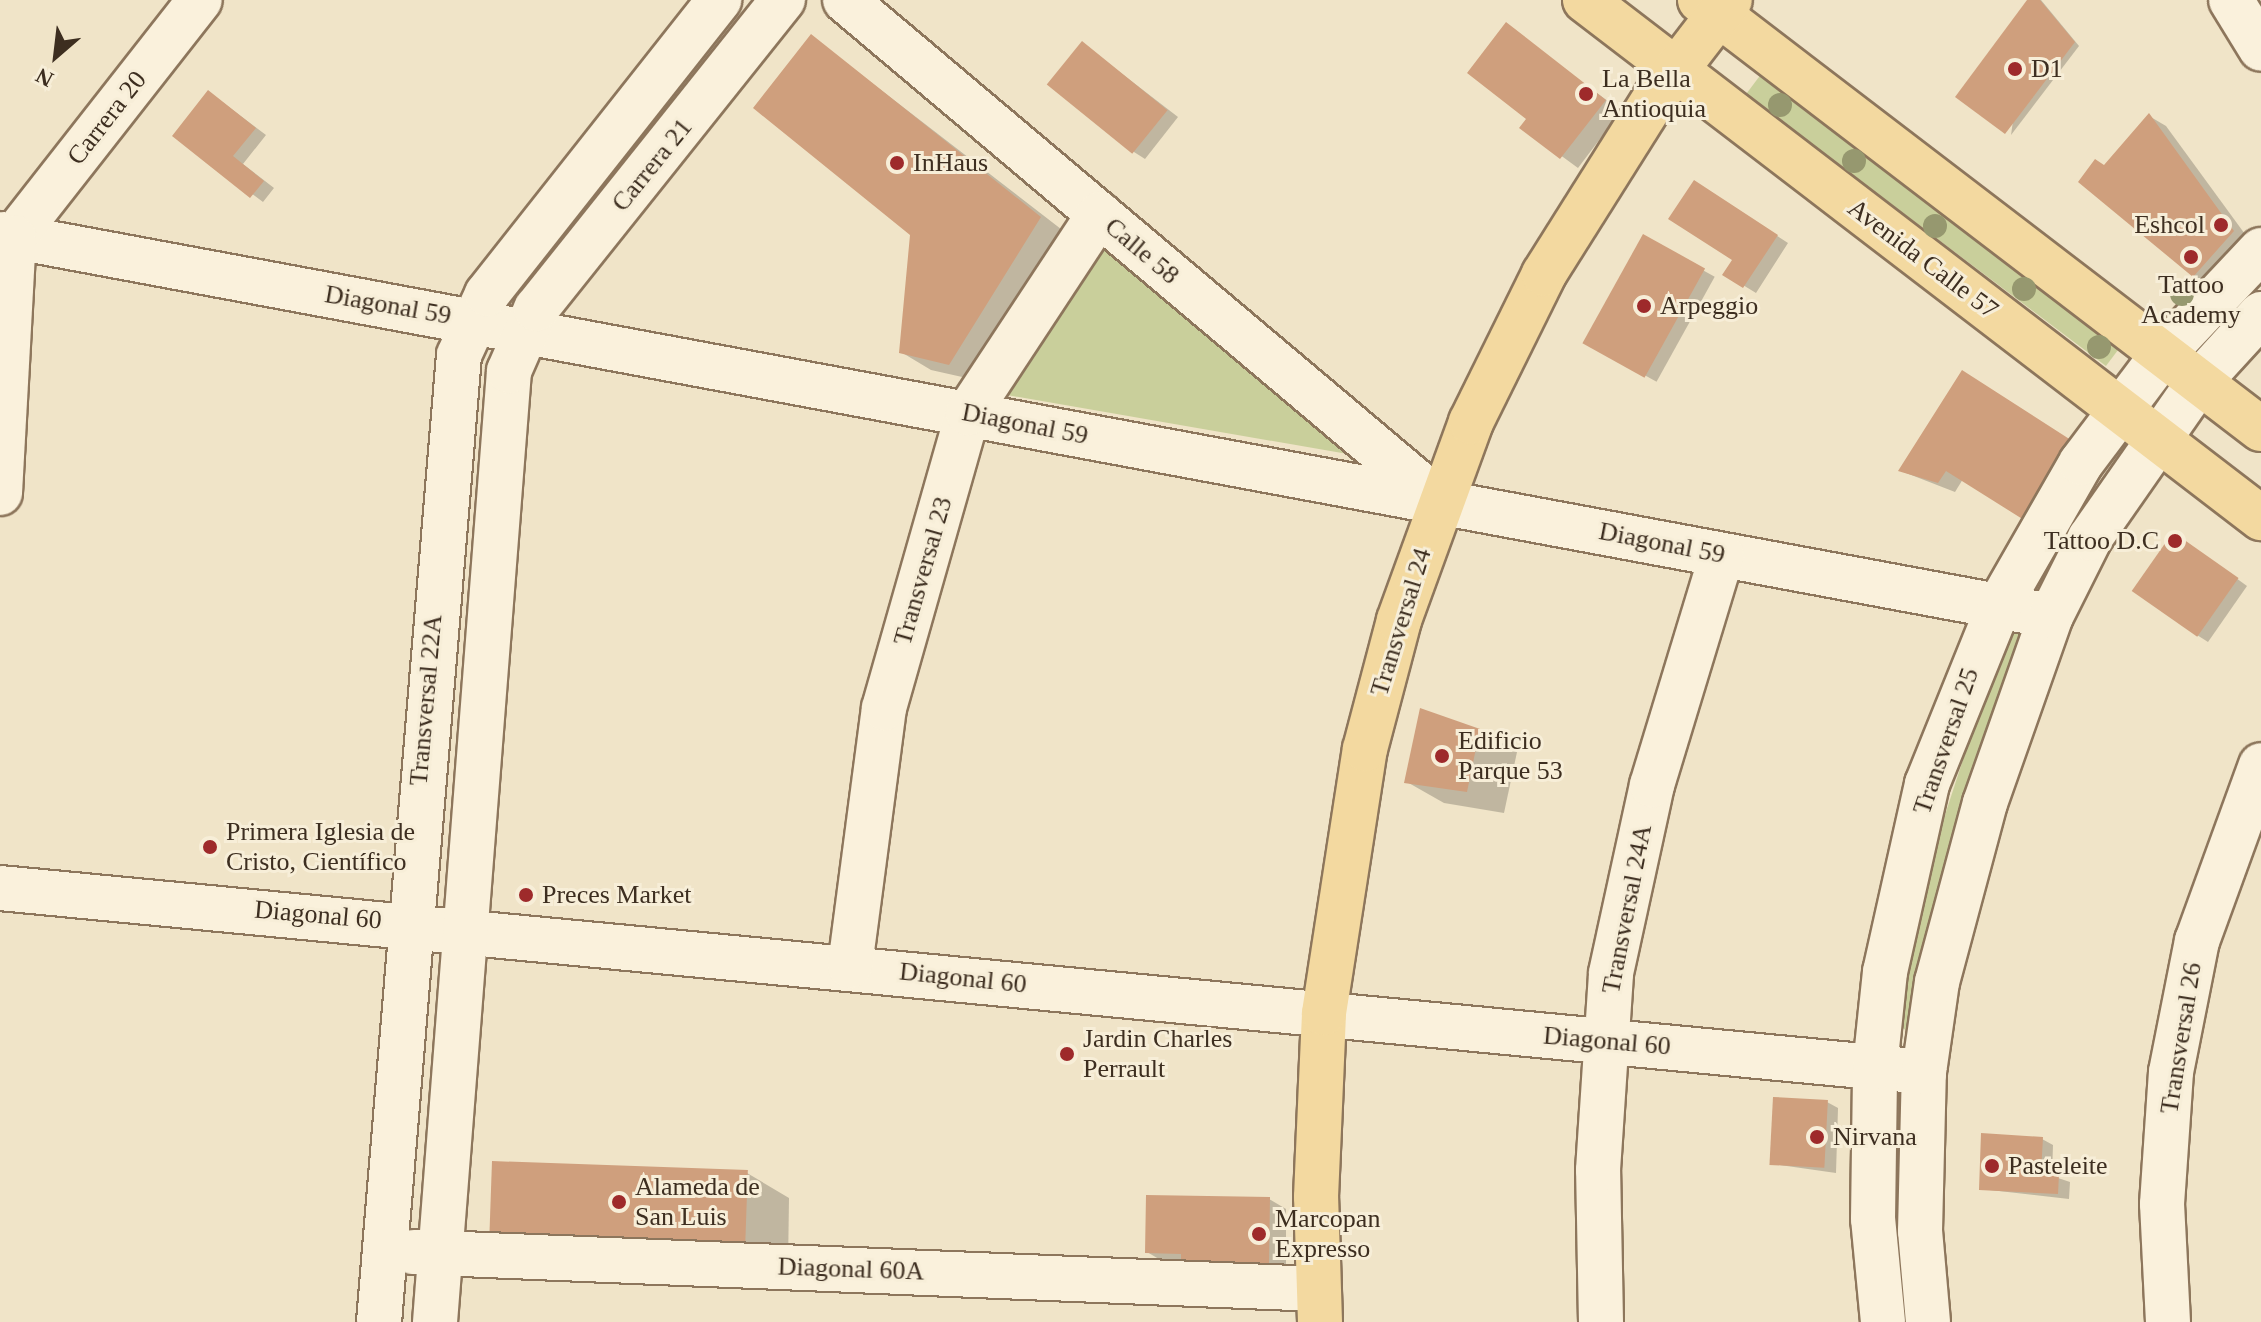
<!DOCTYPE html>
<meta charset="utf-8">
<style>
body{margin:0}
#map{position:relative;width:2261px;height:1322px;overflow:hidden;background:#f0e4c8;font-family:Georgia,serif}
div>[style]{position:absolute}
.green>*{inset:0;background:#c9cf9b;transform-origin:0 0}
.shadow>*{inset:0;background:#0003;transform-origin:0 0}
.building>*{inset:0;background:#cf9f7d;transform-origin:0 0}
.roads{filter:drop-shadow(2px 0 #8d765c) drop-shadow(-2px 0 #8d765c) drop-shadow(0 2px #8d765c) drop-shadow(0 -2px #8d765c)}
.minor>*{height:44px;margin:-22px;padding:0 22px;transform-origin:22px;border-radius:22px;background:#faf1dc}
.major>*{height:44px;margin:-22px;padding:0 22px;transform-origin:22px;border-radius:22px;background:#f3d9a0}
.trees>*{width:24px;height:24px;margin:-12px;border-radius:50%;background:#96986f}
.dots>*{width:22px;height:22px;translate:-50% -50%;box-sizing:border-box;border:4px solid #f7eed8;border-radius:50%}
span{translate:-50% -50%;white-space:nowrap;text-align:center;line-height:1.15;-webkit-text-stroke:6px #f7eed8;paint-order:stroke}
.poi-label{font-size:26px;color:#3d2e20}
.left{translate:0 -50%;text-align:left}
.right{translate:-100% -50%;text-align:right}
.street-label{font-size:26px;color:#3d2e20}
.north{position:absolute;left:16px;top:16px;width:80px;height:80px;-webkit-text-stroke:6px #f7eed8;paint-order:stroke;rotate:208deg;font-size:22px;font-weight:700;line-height:32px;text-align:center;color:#3d2e20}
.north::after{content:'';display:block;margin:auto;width:28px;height:36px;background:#3d2e20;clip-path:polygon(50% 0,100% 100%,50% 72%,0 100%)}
</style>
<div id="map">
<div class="green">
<div style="left:1762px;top:73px;width:451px;height:27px;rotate:37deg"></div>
<div style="clip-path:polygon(1107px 246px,1365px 457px,1007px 395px)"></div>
<div style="clip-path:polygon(2021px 633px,2029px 641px,1912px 1035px,1899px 1025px,1929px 864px,2004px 634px)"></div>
<div style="clip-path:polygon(1904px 1073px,1916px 1322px,1901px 1322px,1894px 1226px,1897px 1077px)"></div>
</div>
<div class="shadow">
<div style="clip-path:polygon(2030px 0,2041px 0,2079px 46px,2011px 135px)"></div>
<div style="clip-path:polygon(1506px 25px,1621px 111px,1578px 168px,1522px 127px,1529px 118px)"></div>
<div style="clip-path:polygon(811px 36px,1070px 236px,980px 381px,931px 370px,901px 352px,912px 234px)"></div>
<div style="clip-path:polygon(1082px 43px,1178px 117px,1145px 159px,1134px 152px)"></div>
<div style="clip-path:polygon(209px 92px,266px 135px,243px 164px,274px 188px,263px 202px,174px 136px)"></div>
<div style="clip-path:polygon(2149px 116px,2166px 126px,2250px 241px,2211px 285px,2194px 276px,2105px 167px)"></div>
<div style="clip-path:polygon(1706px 189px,1788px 243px,1756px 293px,1725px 274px,1734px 260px)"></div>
<div style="left:1643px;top:237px;width:82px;height:120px;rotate:29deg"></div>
<div style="clip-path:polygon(1963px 373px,1963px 479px,1955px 492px,1901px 471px)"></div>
<div style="clip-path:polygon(2185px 541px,2247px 586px,2208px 642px,2197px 635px)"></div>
<div style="clip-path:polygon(1480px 730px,1517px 752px,1504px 813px,1444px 803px,1407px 782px)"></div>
<div style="clip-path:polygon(1827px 1102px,1838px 1108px,1836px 1173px,1772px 1164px)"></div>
<div style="clip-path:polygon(2042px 1139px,2053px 1145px,2052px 1176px,2070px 1182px,2069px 1199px,1981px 1189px)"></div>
<div style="clip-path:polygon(747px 1173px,789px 1198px,788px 1267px,535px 1257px)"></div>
<div style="clip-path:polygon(1269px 1199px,1286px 1209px,1286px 1272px,1164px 1262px,1147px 1252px)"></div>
</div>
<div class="building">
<div style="clip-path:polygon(2027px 0,2040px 0,2075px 42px,2005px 134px,1955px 97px)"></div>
<div style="clip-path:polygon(1506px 22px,1606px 100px,1560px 159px,1519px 128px,1526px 119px,1467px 73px)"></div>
<div style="clip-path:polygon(811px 34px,1041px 217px,949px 365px,899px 353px,910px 235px,753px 108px)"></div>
<div style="left:1082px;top:41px;width:110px;height:56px;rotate:39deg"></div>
<div style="clip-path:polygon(208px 90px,256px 128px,233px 156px,264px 181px,250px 198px,172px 136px)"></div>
<div style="clip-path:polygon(2149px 113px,2234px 231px,2193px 277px,2078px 182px,2095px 159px,2104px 165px)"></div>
<div style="clip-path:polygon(1694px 180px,1778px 235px,1743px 288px,1722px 275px,1732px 260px,1668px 219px)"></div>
<div style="left:1643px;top:234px;width:71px;height:125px;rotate:29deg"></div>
<div style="clip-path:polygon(1962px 370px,2074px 442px,2024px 520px,1946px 471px,1938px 483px,1898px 471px)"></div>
<div style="left:2173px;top:532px;width:80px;height:72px;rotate:35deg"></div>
<div style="clip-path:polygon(1420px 708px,1480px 729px,1467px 792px,1404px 783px)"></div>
<div style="left:1773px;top:1097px;width:55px;height:68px;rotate:3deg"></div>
<div style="clip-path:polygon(1981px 1133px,2043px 1137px,2041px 1173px,2059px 1174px,2058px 1194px,1979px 1190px)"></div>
<div style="left:492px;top:1161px;width:256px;height:73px;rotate:2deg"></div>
<div style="clip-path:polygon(1146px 1195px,1270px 1197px,1269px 1264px,1181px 1263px,1181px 1254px,1145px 1253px)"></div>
</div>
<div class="roads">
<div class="minor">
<div style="left:845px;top:0;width:776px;rotate:40.14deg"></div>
<div style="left:2231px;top:0;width:57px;rotate:58.5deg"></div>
<div style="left:0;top:234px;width:2086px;rotate:10.55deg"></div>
<div style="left:14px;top:237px;width:301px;rotate:-51.9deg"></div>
<div style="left:0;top:493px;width:256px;rotate:-86.9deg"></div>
<div style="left:0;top:888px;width:1933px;rotate:5.46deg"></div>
<div style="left:850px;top:966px;width:260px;rotate:-82.5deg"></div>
<div style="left:884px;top:708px;width:307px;rotate:-74.1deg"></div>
<div style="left:968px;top:413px;width:238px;rotate:-56.6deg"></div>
<div style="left:413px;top:1252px;width:906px;rotate:2.34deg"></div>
<div style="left:379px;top:1322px;width:970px;rotate:-85.27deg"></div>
<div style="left:459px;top:355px;width:67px;rotate:-65.3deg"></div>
<div style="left:487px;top:294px;width:375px;rotate:-51.7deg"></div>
<div style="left:435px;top:1322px;width:954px;rotate:-85.55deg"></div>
<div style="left:509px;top:371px;width:68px;rotate:-66.5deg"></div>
<div style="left:536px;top:309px;width:396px;rotate:-51.4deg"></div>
<div style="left:1601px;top:1322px;width:152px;rotate:-91.1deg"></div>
<div style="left:1598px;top:1170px;width:197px;rotate:-86.2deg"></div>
<div style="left:1611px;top:973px;width:192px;rotate:-77.7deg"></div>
<div style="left:1652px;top:785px;width:240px;rotate:-73.1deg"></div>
<div style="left:1883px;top:1322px;width:103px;rotate:-95.5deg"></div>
<div style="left:1873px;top:1219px;width:152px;rotate:-89.2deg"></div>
<div style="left:1875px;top:1067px;width:96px;rotate:-84deg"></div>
<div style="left:1885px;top:972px;width:193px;rotate:-77.4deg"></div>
<div style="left:1927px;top:784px;width:192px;rotate:-68deg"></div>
<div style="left:1999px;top:606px;width:165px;rotate:-60.2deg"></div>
<div style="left:2081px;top:463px;width:136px;rotate:-53deg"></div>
<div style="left:2163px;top:354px;width:143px;rotate:-46.7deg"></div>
<div style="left:1928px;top:1322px;width:91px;rotate:-95deg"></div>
<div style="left:1920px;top:1231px;width:159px;rotate:-88.6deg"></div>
<div style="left:1924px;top:1072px;width:91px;rotate:-81.8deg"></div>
<div style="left:1937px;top:982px;width:185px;rotate:-75deg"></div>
<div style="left:1985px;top:803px;width:198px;rotate:-70.6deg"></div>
<div style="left:2051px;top:616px;width:87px;rotate:-63.4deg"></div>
<div style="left:2090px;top:538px;width:190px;rotate:-55.1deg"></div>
<div style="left:2199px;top:382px;width:92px;rotate:-47.6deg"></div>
<div style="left:2168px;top:1322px;width:118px;rotate:-92.9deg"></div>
<div style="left:2162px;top:1204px;width:132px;rotate:-86.1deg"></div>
<div style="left:2171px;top:1072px;width:134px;rotate:-78.8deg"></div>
<div style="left:2197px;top:941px;width:187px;rotate:-70deg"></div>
</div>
<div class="major">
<div style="left:1585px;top:0;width:852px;rotate:37.46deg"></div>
<div style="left:1700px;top:0;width:706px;rotate:37.41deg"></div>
<div style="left:1320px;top:1322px;width:125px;rotate:-91.8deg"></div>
<div style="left:1316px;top:1197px;width:184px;rotate:-87.5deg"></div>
<div style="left:1324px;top:1013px;width:267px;rotate:-81.2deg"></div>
<div style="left:1365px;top:749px;width:133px;rotate:-75.2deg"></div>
<div style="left:1399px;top:620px;width:211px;rotate:-70deg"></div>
<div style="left:1471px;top:422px;width:165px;rotate:-63.7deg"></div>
<div style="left:1544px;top:274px;width:210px;rotate:-57.8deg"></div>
<div style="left:1656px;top:96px;width:121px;rotate:-52.4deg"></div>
</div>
</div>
<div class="trees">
<div style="left:1780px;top:105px"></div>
<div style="left:1854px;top:161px"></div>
<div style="left:1935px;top:226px"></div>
<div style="left:2024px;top:289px"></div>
<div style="left:2182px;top:294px"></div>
<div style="left:2099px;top:347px"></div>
</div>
<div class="dots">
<div style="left:2015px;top:69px;background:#9e2a2b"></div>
<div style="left:1586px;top:94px;background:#9e2a2b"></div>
<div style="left:897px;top:163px;background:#9e2a2b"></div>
<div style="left:2221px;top:225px;background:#9e2a2b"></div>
<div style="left:2191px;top:257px;background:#9e2a2b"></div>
<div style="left:1644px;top:306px;background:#9e2a2b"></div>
<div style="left:2175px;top:541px;background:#9e2a2b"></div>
<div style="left:1442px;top:756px;background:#9e2a2b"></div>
<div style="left:210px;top:847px;background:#9e2a2b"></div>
<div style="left:526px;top:895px;background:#9e2a2b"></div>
<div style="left:1067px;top:1054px;background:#9e2a2b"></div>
<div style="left:1817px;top:1137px;background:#9e2a2b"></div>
<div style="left:1992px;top:1166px;background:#9e2a2b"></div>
<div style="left:619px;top:1202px;background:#9e2a2b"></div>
<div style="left:1259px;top:1234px;background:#9e2a2b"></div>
</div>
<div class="poi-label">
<span class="left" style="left:2031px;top:69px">D1</span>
<span class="left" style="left:1602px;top:94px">La Bella<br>Antioquia</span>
<span class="left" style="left:913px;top:163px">InHaus</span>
<span class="right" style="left:2205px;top:225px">Eshcol</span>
<span style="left:2191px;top:300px">Tattoo<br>Academy</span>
<span class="left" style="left:1660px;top:306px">Arpeggio</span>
<span class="right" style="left:2159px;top:541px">Tattoo D.C</span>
<span class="left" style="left:1458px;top:756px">Edificio<br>Parque 53</span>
<span class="left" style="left:226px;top:847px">Primera Iglesia de<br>Cristo, Científico</span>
<span class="left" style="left:542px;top:895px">Preces Market</span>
<span class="left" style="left:1083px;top:1054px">Jardin Charles<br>Perrault</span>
<span class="left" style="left:1833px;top:1137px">Nirvana</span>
<span class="left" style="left:2008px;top:1166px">Pasteleite</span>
<span class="left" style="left:635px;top:1202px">Alameda de<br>San Luis</span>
<span class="left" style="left:1275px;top:1234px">Marcopan<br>Expresso</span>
</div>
<div class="street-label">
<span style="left:107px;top:118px;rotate:-52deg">Carrera 20</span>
<span style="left:652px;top:165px;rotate:-51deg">Carrera 21</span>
<span style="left:1142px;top:251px;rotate:40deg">Calle 58</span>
<span style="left:1923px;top:259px;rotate:37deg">Avenida Calle 57</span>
<span style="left:388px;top:305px;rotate:10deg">Diagonal 59</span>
<span style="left:1025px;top:424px;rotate:11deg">Diagonal 59</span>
<span style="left:1662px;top:543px;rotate:11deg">Diagonal 59</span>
<span style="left:923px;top:571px;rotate:-74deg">Transversal 23</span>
<span style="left:1401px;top:622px;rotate:-73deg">Transversal 24</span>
<span style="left:426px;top:700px;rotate:-85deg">Transversal 22A</span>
<span style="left:1946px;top:741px;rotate:-71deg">Transversal 25</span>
<span style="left:1627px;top:909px;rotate:-79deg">Transversal 24A</span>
<span style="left:318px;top:915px;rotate:5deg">Diagonal 60</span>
<span style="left:963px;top:978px;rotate:6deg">Diagonal 60</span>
<span style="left:2181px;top:1038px;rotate:-81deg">Transversal 26</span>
<span style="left:1607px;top:1041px;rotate:5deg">Diagonal 60</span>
<span style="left:851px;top:1269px;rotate:2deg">Diagonal 60A</span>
</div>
<div class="north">N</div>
</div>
